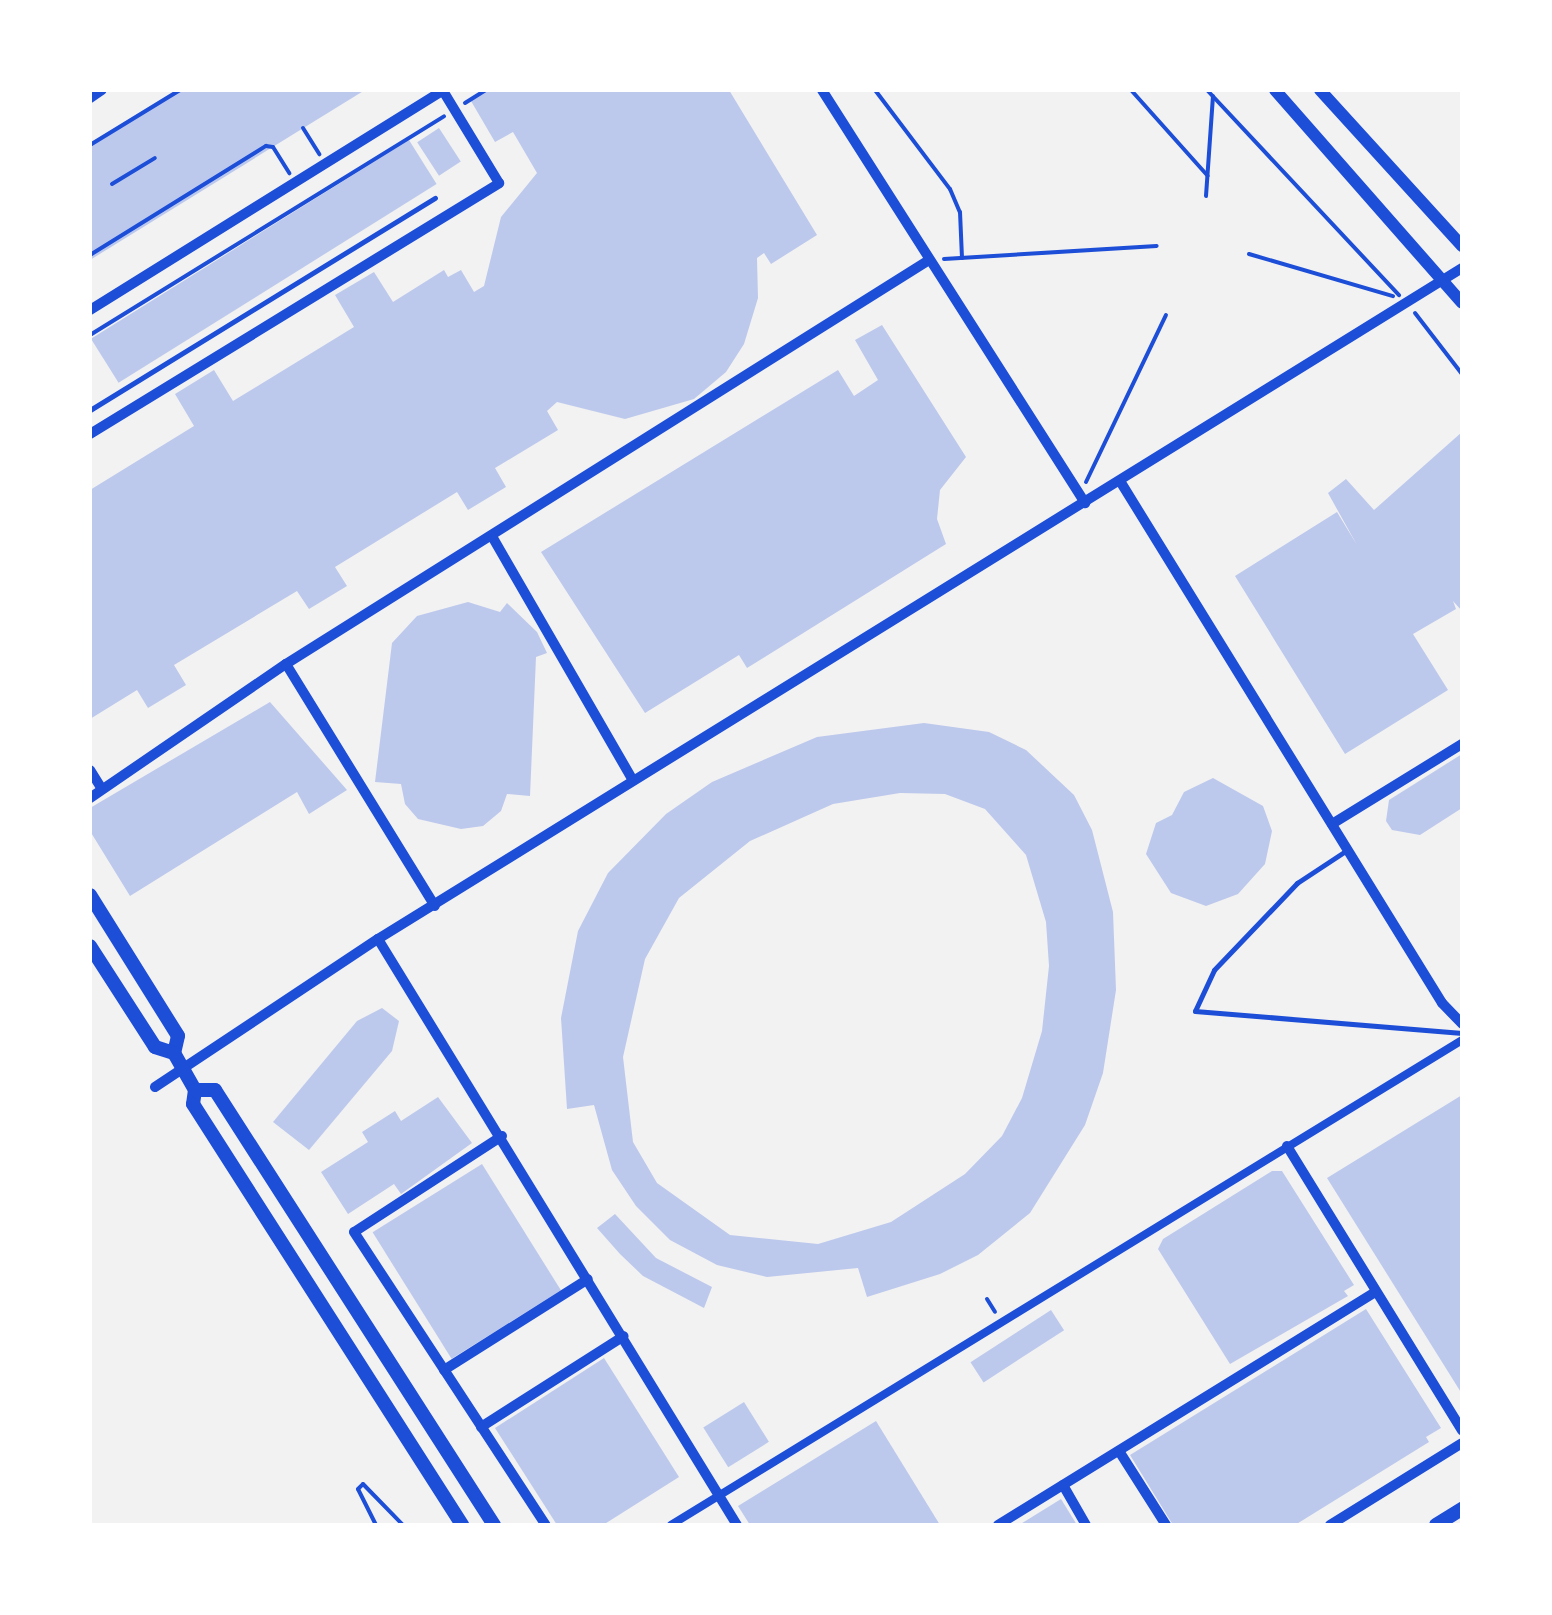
<!DOCTYPE html>
<style>
body{margin:0}
#map{position:relative;width:1552px;height:1615px;overflow:hidden;background:#f2f2f2;font-family:"Titillium Web",sans-serif}
div>[style]{position:absolute}
.building>*{inset:0;background:#bdc9ec;transform-origin:0 0}
.path>*{height:4px;margin:-2px;padding:0 2px;transform-origin:2px;border-radius:2px;background:#1d4ed8}
.service>*{height:5px;margin:-2.5px;padding:0 2.5px;transform-origin:2.5px;border-radius:2.5px;background:#1d4ed8}
.pedestrian>*{height:8px;margin:-4px;padding:0 4px;transform-origin:4px;border-radius:4px;background:#1d4ed8}
.minor>*{height:10px;margin:-5px;padding:0 5px;transform-origin:5px;border-radius:5px;background:#1d4ed8}
.tertiary>*{height:12px;margin:-6px;padding:0 6px;transform-origin:6px;border-radius:6px;background:#1d4ed8}
.secondary>*{height:14px;margin:-7px;padding:0 7px;transform-origin:7px;border-radius:7px;background:#1d4ed8}
span{translate:-50% -50%;white-space:nowrap;text-align:center;line-height:1.15;-webkit-text-stroke:8px #fff;paint-order:stroke}
.frame{position:absolute;inset:0;border:92px solid #fff;pointer-events:none}
</style>
<div id="map">
<div class="building">
<div style="clip-path:polygon(176px 90px,365px 90px,90px 260px,90px 143px)"></div>
<div style="clip-path:polygon(490px 90px,729px 90px,817px 235px,771px 264px,764px 253px,757px 258px,758px 298px,744px 344px,726px 372px,694px 399px,625px 419px,557px 402px,547px 411px,558px 430px,495px 468px,506px 487px,468px 510px,457px 492px,335px 567px,347px 586px,309px 609px,297px 591px,174px 665px,186px 685px,148px 708px,137px 690px,90px 719px,90px 490px,194px 426px,175px 394px,214px 370px,233px 401px,354px 327px,335px 295px,374px 272px,393px 302px,444px 270px,448px 277px,461px 270px,474px 292px,484px 286px,501px 217px,537px 173px,513px 132px,495px 142px,471px 101px)"></div>
<div style="left:439px;top:128px;width:40px;height:26px;rotate:57deg"></div>
<div style="left:409px;top:140px;width:52px;height:375px;rotate:58deg"></div>
<div style="clip-path:polygon(882px 325px,966px 457px,940px 490px,937px 519px,946px 544px,747px 668px,739px 655px,645px 713px,541px 552px,838px 370px,854px 396px,878px 380px,855px 340px)"></div>
<div style="clip-path:polygon(1462px 432px,1462px 611px,1453px 601px,1456px 609px,1413px 634px,1448px 690px,1345px 754px,1235px 576px,1337px 512px,1357px 545px,1328px 493px,1346px 479px,1374px 510px)"></div>
<div style="clip-path:polygon(468px 602px,500px 612px,507px 603px,537px 632px,547px 653px,536px 657px,530px 796px,507px 794px,501px 811px,483px 826px,461px 829px,418px 819px,405px 804px,401px 784px,375px 782px,392px 643px,417px 616px)"></div>
<div style="clip-path:polygon(270px 702px,347px 790px,309px 814px,297px 792px,130px 896px,90px 831px,90px 808px)"></div>
<div style="clip-path:polygon(evenodd,924px 723px,989px 732px,1026px 750px,1074px 795px,1092px 830px,1113px 912px,1116px 990px,1103px 1073px,1085px 1125px,1030px 1213px,978px 1255px,940px 1274px,867px 1297px,858px 1268px,767px 1277px,717px 1265px,670px 1240px,636px 1206px,612px 1170px,594px 1105px,567px 1109px,561px 1018px,578px 931px,608px 873px,666px 814px,712px 782px,817px 737px,924px 723px,900px 793px,945px 794px,985px 809px,1026px 855px,1046px 922px,1049px 966px,1042px 1031px,1022px 1098px,1002px 1136px,965px 1174px,891px 1222px,818px 1244px,730px 1235px,657px 1183px,633px 1142px,623px 1057px,645px 959px,679px 898px,750px 841px,833px 804px,900px 793px)"></div>
<div style="clip-path:polygon(1462px 754px,1462px 808px,1420px 835px,1392px 830px,1386px 821px,1389px 800px)"></div>
<div style="clip-path:polygon(1213px 778px,1263px 806px,1272px 831px,1265px 864px,1238px 894px,1206px 906px,1171px 893px,1146px 854px,1156px 823px,1172px 815px,1184px 792px)"></div>
<div style="clip-path:polygon(382px 1008px,399px 1021px,392px 1051px,309px 1150px,273px 1122px,357px 1021px)"></div>
<div style="clip-path:polygon(1462px 1095px,1462px 1394px,1327px 1178px)"></div>
<div style="clip-path:polygon(438px 1097px,472px 1143px,401px 1194px,394px 1184px,348px 1214px,321px 1172px,368px 1142px,362px 1132px,395px 1111px,401px 1121px)"></div>
<div style="left:482px;top:1164px;width:149px;height:129px;rotate:58deg"></div>
<div style="clip-path:polygon(1272px 1171px,1282px 1171px,1354px 1285px,1344px 1291px,1348px 1296px,1230px 1364px,1158px 1249px,1163px 1239px)"></div>
<div style="clip-path:polygon(615px 1214px,656px 1258px,712px 1287px,704px 1308px,643px 1276px,620px 1254px,597px 1228px)"></div>
<div style="clip-path:polygon(1366px 1309px,1441px 1428px,1426px 1437px,1429px 1442px,1295px 1525px,1173px 1525px,1130px 1455px)"></div>
<div style="left:1051px;top:1310px;width:24px;height:96px;rotate:57deg"></div>
<div style="clip-path:polygon(604px 1358px,679px 1477px,603px 1525px,557px 1525px,495px 1428px)"></div>
<div style="left:744px;top:1402px;width:47px;height:48px;rotate:58deg"></div>
<div style="clip-path:polygon(876px 1421px,940px 1525px,750px 1525px,738px 1506px)"></div>
<div style="clip-path:polygon(1061px 1499px,1077px 1525px,1019px 1525px)"></div>
</div>
<div class="path">
<div style="left:875px;top:90px;width:124px;rotate:52.9deg"></div>
<div style="left:950px;top:189px;width:25px;rotate:67deg"></div>
<div style="left:960px;top:212px;width:46px;rotate:87.5deg"></div>
<div style="left:1131px;top:90px;width:115px;rotate:48.2deg"></div>
<div style="left:1207px;top:90px;width:281px;rotate:46.9deg"></div>
<div style="left:465px;top:103px;width:25px;rotate:-32deg"></div>
<div style="left:303px;top:128px;width:31px;rotate:58deg"></div>
<div style="left:90px;top:145px;width:105px;rotate:-31.4deg"></div>
<div style="left:112px;top:184px;width:50px;rotate:-31.2deg"></div>
<div style="left:1206px;top:196px;width:100px;rotate:-86deg"></div>
<div style="left:1249px;top:254px;width:150px;rotate:16.3deg"></div>
<div style="left:90px;top:255px;width:207px;rotate:-31.8deg"></div>
<div style="left:266px;top:146px;width:7px;rotate:8deg"></div>
<div style="left:273px;top:147px;width:31px;rotate:58deg"></div>
<div style="left:944px;top:259px;width:213px;rotate:-3.5deg"></div>
<div style="left:1415px;top:313px;width:77px;rotate:52.4deg"></div>
<div style="left:90px;top:335px;width:416px;rotate:-31.7deg"></div>
<div style="left:1086px;top:482px;width:185px;rotate:-64.4deg"></div>
<div style="left:987px;top:1299px;width:15px;rotate:58deg"></div>
<div style="left:376px;top:1525px;width:40px;rotate:-116.6deg"></div>
<div style="left:358px;top:1489px;width:7px;rotate:-45deg"></div>
<div style="left:363px;top:1484px;width:57px;rotate:45.7deg"></div>
</div>
<div class="service">
<div style="left:90px;top:410px;width:405px;rotate:-31.6deg"></div>
<div style="left:1347px;top:850px;width:60px;rotate:146.6deg"></div>
<div style="left:1297px;top:883px;width:120px;rotate:133.7deg"></div>
<div style="left:1214px;top:970px;width:45px;rotate:114.9deg"></div>
<div style="left:1195px;top:1011px;width:268px;rotate:4.7deg"></div>
</div>
<div class="pedestrian">
<div style="left:671px;top:1525px;width:928px;rotate:-31.51deg"></div>
</div>
<div class="minor">
<div style="left:822px;top:90px;width:490px;rotate:57.5deg"></div>
<div style="left:90px;top:98px;width:14px;rotate:-34deg"></div>
<div style="left:90px;top:310px;width:417px;rotate:-31.9deg"></div>
<div style="left:90px;top:434px;width:480px;rotate:-31.5deg"></div>
<div style="left:499px;top:183px;width:108px;rotate:-121.3deg"></div>
<div style="left:1120px;top:481px;width:613px;rotate:58.33deg"></div>
<div style="left:1442px;top:1003px;width:29px;rotate:46deg"></div>
<div style="left:493px;top:538px;width:280px;rotate:60deg"></div>
<div style="left:286px;top:664px;width:284px;rotate:58.4deg"></div>
<div style="left:90px;top:770px;width:22px;rotate:58deg"></div>
<div style="left:90px;top:798px;width:237px;rotate:-34.4deg"></div>
<div style="left:286px;top:664px;width:759px;rotate:-32.14deg"></div>
<div style="left:1332px;top:824px;width:153px;rotate:-31.6deg"></div>
<div style="left:378px;top:939px;width:687px;rotate:58.51deg"></div>
<div style="left:155px;top:1087px;width:268px;rotate:-33.6deg"></div>
<div style="left:378px;top:939px;width:1275px;rotate:-31.76deg"></div>
<div style="left:502px;top:1136px;width:176px;rotate:147deg"></div>
<div style="left:354px;top:1232px;width:350px;rotate:56.8deg"></div>
<div style="left:1287px;top:1146px;width:334px;rotate:58.4deg"></div>
<div style="left:444px;top:1370px;width:170px;rotate:-32.3deg"></div>
<div style="left:481px;top:1427px;width:169px;rotate:-32.5deg"></div>
<div style="left:1119px;top:1451px;width:88px;rotate:57.6deg"></div>
<div style="left:1063px;top:1485px;width:46px;rotate:60.1deg"></div>
<div style="left:998px;top:1525px;width:443px;rotate:-31.7deg"></div>
<div style="left:1330px;top:1525px;width:155px;rotate:-31.8deg"></div>
</div>
<div class="tertiary">
<div style="left:1275px;top:90px;width:283px;rotate:48.7deg"></div>
<div style="left:1320px;top:90px;width:211px;rotate:47.7deg"></div>
</div>
<div class="secondary">
<div style="left:90px;top:895px;width:166px;rotate:58deg"></div>
<div style="left:178px;top:1036px;width:17px;rotate:103deg"></div>
<div style="left:90px;top:946px;width:120px;rotate:57.2deg"></div>
<div style="left:155px;top:1047px;width:20px;rotate:18deg"></div>
<div style="left:174px;top:1053px;width:43px;rotate:60.4deg"></div>
<div style="left:195px;top:1090px;width:14px;rotate:98deg"></div>
<div style="left:193px;top:1104px;width:500px;rotate:57.4deg"></div>
<div style="left:195px;top:1090px;width:20px"></div>
<div style="left:215px;top:1090px;width:517px;rotate:57.32deg"></div>
<div style="left:1436px;top:1525px;width:31px;rotate:-32deg"></div>
</div>
<div class="frame"></div>
</div>
